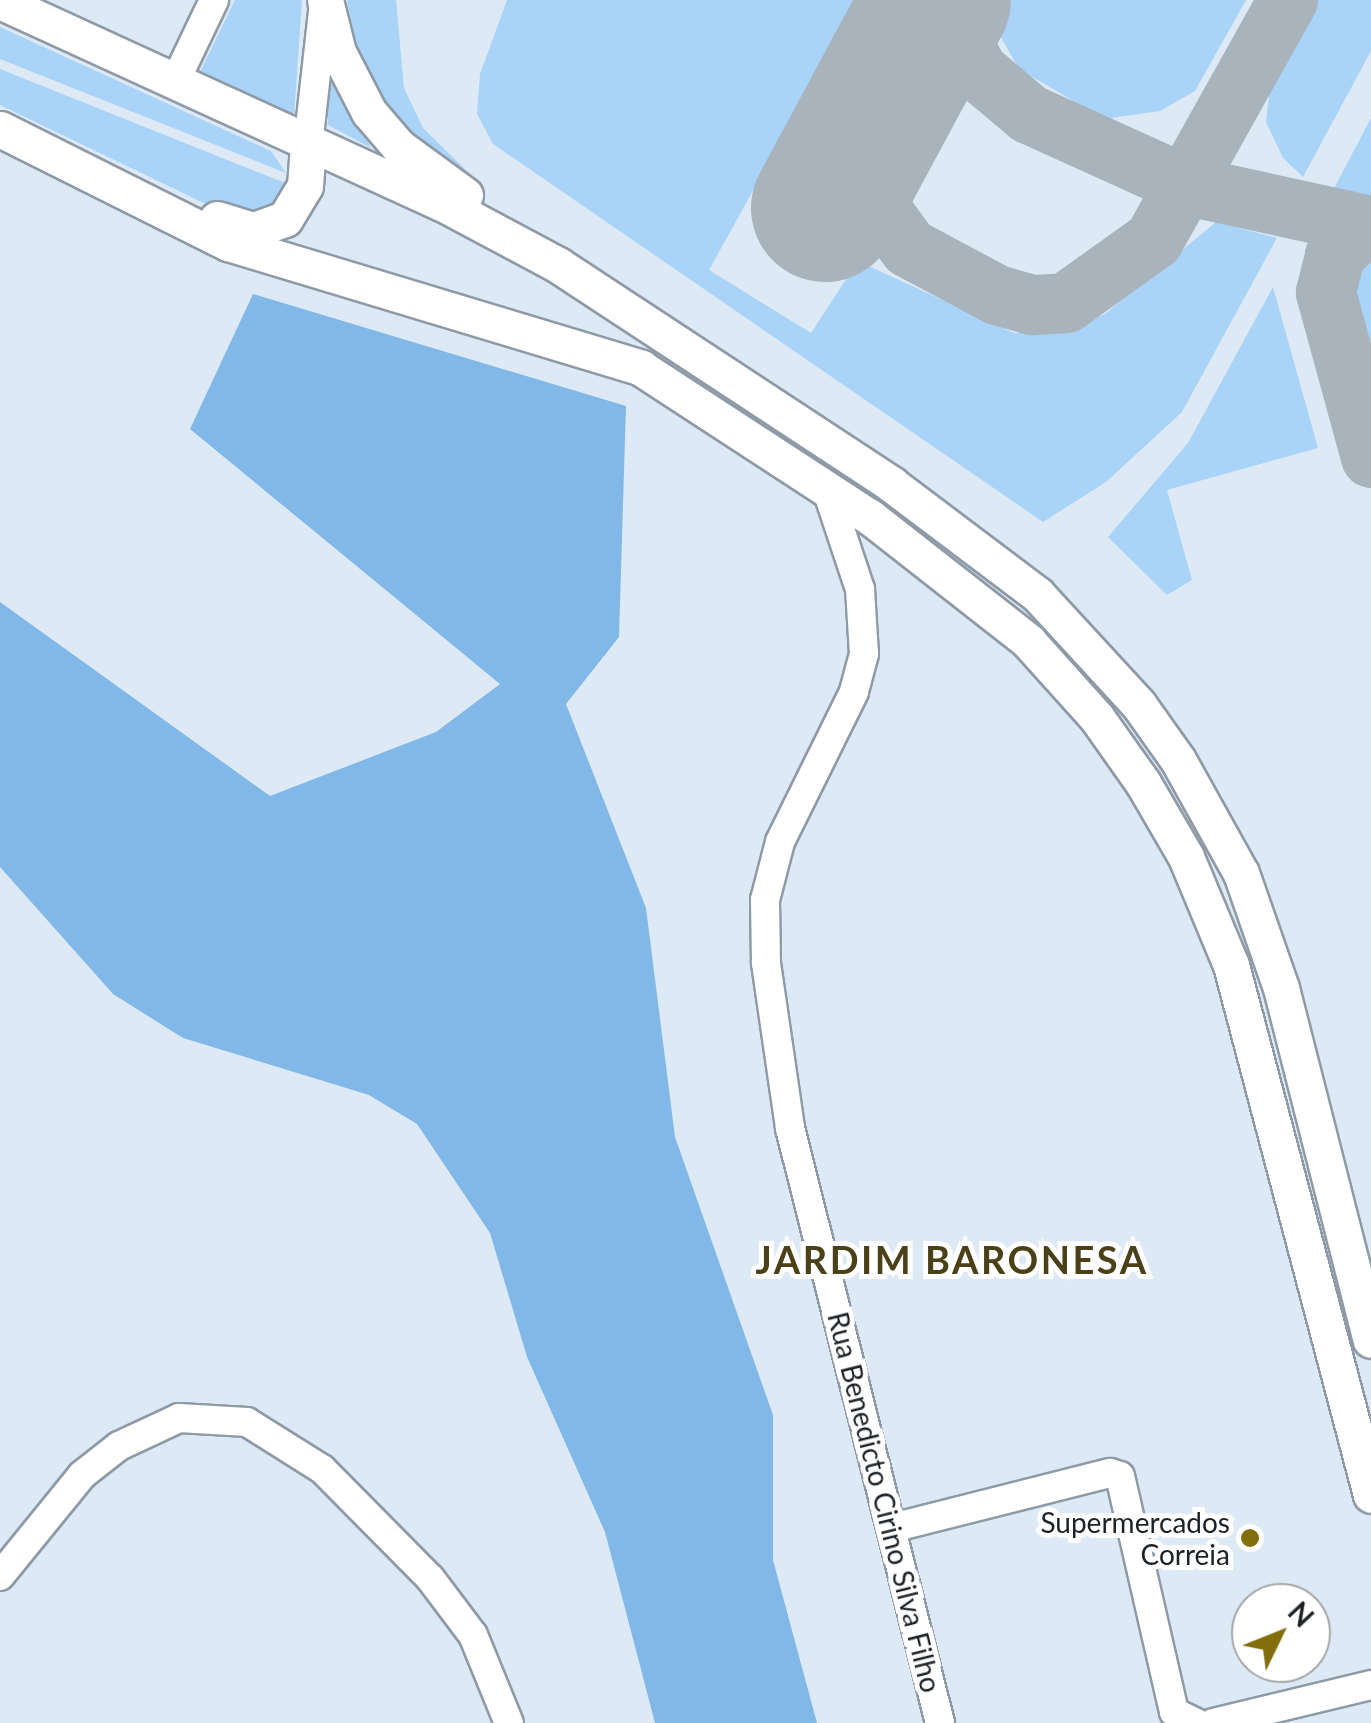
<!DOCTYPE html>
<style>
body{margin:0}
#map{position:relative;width:1371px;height:1723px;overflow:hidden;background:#ddeaf6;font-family:Lato,sans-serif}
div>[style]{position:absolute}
.green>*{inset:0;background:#aad3f8}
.forest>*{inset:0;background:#81b8e7}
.taxiway>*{height:60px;margin:-30px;padding:0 30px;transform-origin:30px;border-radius:30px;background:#a8b3bc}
.runway>*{height:148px;margin:-74px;padding:0 74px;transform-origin:74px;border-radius:74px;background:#a8b3bc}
.roads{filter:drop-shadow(2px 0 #8e9aa5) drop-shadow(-2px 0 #8e9aa5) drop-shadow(0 2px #8e9aa5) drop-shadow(0 -2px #8e9aa5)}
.minor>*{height:28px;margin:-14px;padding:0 14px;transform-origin:14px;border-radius:14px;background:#fff}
.major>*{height:35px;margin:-17.5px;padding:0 17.5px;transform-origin:17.5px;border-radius:17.5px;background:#fff}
.dots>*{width:28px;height:28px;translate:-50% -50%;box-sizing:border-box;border:5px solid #fff;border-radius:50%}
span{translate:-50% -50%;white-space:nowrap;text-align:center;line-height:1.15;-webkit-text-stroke:10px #fff;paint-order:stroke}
.street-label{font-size:28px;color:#1c2125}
.poi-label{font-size:28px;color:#1c2125}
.right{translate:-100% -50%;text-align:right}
.district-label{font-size:38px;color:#4b4118;font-weight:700;letter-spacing:2.5px}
.north{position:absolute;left:1231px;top:1583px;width:100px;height:100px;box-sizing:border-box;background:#fff;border:2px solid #a4a6a8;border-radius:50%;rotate:47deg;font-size:28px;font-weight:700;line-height:40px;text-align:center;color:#1c2125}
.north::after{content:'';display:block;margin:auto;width:35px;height:45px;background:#826e0b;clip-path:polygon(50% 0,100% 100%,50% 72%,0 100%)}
</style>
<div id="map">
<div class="green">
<div style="clip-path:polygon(235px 0,302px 0,294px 117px,198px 76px)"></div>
<div style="clip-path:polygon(347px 0,396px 0,404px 88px,423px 128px,478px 182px,402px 128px,382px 103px,354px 48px)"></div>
<div style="clip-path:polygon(507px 0,859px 0,709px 270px,811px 333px,858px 261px,1014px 333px,1068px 329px,1105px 314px,1216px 222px,1277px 238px,1182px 412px,1106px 482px,1043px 522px,493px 144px,477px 114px,480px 74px)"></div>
<div style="clip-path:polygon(995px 0,1246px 0,1195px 91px,1160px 111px,1104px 119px,1019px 69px,998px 32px)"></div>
<div style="clip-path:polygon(1308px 0,1371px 0,1371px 51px,1303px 177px,1283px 158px,1266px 122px,1273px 62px)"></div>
<div style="clip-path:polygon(0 27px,271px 151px,286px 173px,0 59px)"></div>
<div style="clip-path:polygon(0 69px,285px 183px,284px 196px,277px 210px,235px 218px,0 105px)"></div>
<div style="clip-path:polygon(328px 74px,331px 75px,371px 148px,328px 125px)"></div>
<div style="clip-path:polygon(1371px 118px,1371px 210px,1330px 196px)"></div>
<div style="clip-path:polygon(1371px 257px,1371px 415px,1337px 285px,1352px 265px)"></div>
<div style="clip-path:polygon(1273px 287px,1318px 448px,1167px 490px,1192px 580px,1167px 595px,1108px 537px,1188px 443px)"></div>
</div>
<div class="forest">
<div style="clip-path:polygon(253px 294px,626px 406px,619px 637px,566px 704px,646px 908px,675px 1137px,773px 1415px,773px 1560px,817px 1723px,655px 1723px,605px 1532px,527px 1357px,490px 1233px,417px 1124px,369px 1095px,183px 1038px,113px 994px,0 867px,0 602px,270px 796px,436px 732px,500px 684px,190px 429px)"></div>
</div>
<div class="taxiway">
<div style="left:958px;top:0;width:36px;rotate:87deg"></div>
<div style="left:960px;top:36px;width:39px;rotate:63deg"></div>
<div style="left:978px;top:71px;width:67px;rotate:40.1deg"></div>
<div style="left:1029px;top:114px;width:175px;rotate:24.4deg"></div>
<div style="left:1188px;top:186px;width:187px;rotate:12.3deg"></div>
<div style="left:864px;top:135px;width:54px;rotate:87.9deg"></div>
<div style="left:866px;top:189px;width:73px;rotate:53.9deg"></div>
<div style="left:909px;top:248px;width:100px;rotate:28.1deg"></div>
<div style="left:997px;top:295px;width:37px;rotate:16deg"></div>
<div style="left:1033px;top:305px;width:33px;rotate:-3deg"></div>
<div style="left:1066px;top:303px;width:108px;rotate:-35.6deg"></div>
<div style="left:1154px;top:240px;width:275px;rotate:-60.8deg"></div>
<div style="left:1371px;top:229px;width:17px;rotate:159deg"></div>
<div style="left:1355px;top:235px;width:29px;rotate:134deg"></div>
<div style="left:1335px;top:256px;width:38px;rotate:104deg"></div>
<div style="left:1326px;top:293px;width:171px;rotate:74.7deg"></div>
</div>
<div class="runway">
<div style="left:825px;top:208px;width:236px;rotate:-61.7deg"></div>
</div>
<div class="roads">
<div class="minor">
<div style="left:174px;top:84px;width:93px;rotate:-64.5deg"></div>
<div style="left:308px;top:145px;width:134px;rotate:-83.6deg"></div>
<div style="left:826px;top:487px;width:108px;rotate:71.6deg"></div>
<div style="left:860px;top:589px;width:65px;rotate:86.5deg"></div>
<div style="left:864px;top:654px;width:39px;rotate:105deg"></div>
<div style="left:854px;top:692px;width:167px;rotate:116.3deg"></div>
<div style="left:780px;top:842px;width:60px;rotate:104.5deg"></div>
<div style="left:765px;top:900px;width:63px;rotate:89.1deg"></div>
<div style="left:766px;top:963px;width:167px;rotate:81.7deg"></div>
<div style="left:790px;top:1128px;width:614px;rotate:75.85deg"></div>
<div style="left:892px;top:1528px;width:225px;rotate:-14.2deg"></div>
<div style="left:1110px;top:1473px;width:10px;rotate:17deg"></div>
<div style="left:1120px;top:1476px;width:242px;rotate:77.1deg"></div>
<div style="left:1174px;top:1712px;width:25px;rotate:26deg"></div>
<div style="left:0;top:1576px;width:130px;rotate:-50.9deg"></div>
<div style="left:82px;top:1475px;width:47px;rotate:-38.1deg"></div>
<div style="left:119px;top:1446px;width:66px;rotate:-25deg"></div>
<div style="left:179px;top:1418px;width:68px;rotate:3.4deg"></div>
<div style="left:247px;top:1422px;width:89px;rotate:32.1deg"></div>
<div style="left:322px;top:1469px;width:153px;rotate:45.3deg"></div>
<div style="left:430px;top:1578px;width:71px;rotate:53deg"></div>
<div style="left:473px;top:1635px;width:95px;rotate:67.8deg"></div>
<div style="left:1213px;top:1723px;width:163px;rotate:-13.5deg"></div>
</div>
<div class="major">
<div style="left:325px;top:0;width:54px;rotate:76deg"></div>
<div style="left:338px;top:52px;width:68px;rotate:62.7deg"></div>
<div style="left:369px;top:112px;width:45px;rotate:49.5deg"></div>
<div style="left:398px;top:146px;width:83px;rotate:36.2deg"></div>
<div style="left:0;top:1px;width:486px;rotate:24.6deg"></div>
<div style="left:442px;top:203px;width:132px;rotate:28.1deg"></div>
<div style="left:558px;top:265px;width:399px;rotate:33.3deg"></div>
<div style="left:891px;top:484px;width:183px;rotate:37deg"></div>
<div style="left:1037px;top:594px;width:151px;rotate:47.4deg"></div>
<div style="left:1139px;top:705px;width:67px;rotate:54.7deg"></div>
<div style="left:1178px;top:760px;width:129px;rotate:60.9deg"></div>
<div style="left:1241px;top:873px;width:122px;rotate:70.8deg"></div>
<div style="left:1281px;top:988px;width:363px;rotate:75.7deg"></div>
<div style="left:0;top:129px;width:255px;rotate:26.6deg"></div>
<div style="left:228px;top:243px;width:432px;rotate:16.8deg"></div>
<div style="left:641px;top:368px;width:273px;rotate:33.1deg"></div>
<div style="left:870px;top:517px;width:201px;rotate:38.1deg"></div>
<div style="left:1028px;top:641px;width:103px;rotate:48.1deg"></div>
<div style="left:1097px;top:718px;width:80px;rotate:54.7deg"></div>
<div style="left:1143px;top:783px;width:86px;rotate:59.8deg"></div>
<div style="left:1186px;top:857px;width:117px;rotate:67.4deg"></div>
<div style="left:1231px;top:965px;width:548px;rotate:75.2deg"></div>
<div style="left:217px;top:219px;width:39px;rotate:17deg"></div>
<div style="left:254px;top:230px;width:33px;rotate:-20deg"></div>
<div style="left:285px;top:219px;width:39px;rotate:-59deg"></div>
<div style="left:305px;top:186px;width:41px;rotate:-85.8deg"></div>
</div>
</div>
<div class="dots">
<div style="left:1250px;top:1538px;background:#826e0b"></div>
</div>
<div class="street-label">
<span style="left:885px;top:1502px;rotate:76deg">Rua Benedicto Cirino Silva Filho</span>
</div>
<div class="poi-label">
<span class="right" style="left:1230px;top:1538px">Supermercados<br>Correia</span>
</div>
<div class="district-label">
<span style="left:952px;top:1260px">JARDIM BARONESA</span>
</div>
<div class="north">N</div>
</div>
